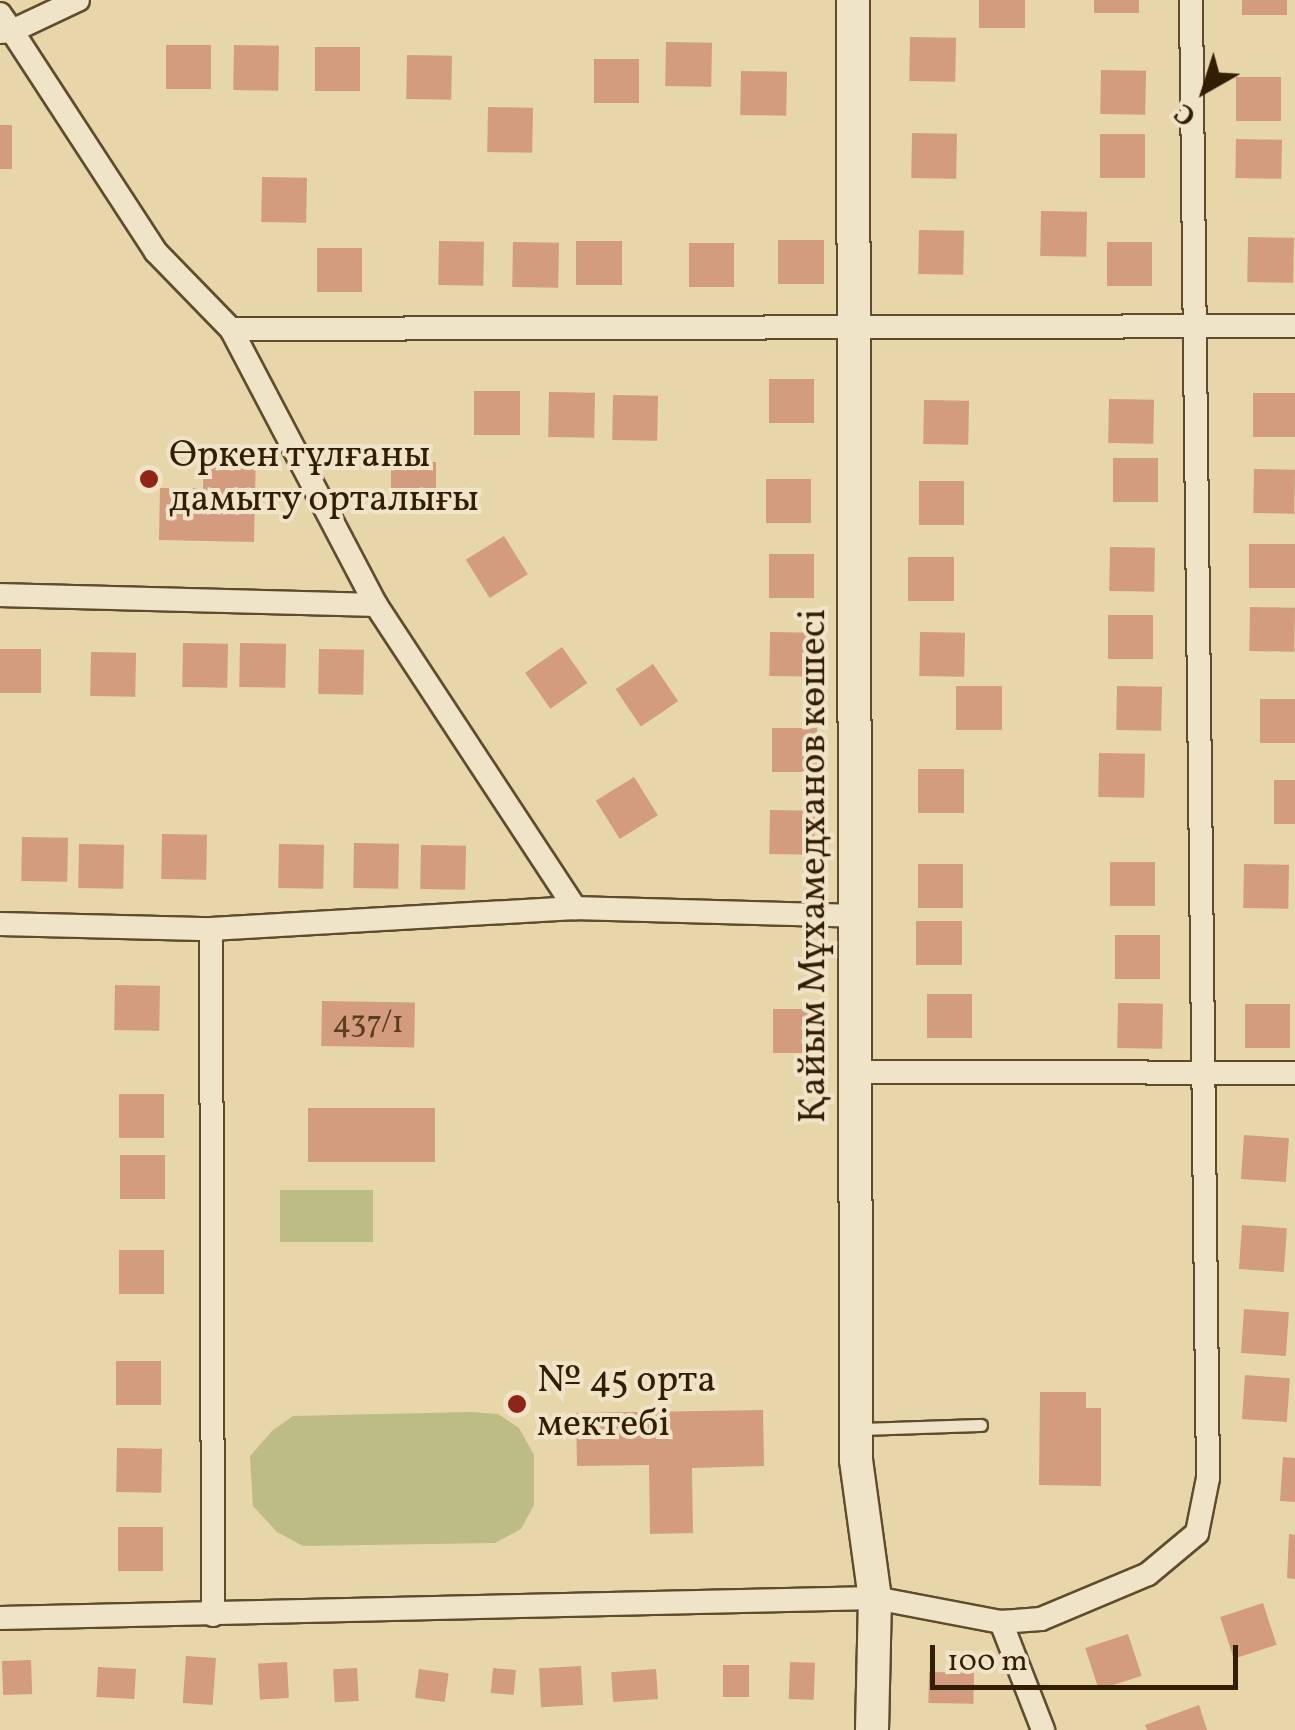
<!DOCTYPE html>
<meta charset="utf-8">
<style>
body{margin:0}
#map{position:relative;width:1295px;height:1730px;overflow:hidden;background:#e7d6aa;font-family:Vollkorn,serif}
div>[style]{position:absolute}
.green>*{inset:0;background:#bcbc84;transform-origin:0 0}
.building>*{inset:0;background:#d39c7e;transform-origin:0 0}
.roads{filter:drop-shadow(2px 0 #604c2d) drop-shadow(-2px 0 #604c2d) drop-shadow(0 2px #604c2d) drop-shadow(0 -2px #604c2d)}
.lane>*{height:11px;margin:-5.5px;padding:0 5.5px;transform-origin:5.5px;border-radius:5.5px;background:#efe4c8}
.street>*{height:22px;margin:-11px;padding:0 11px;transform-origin:11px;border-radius:11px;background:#efe4c8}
.secondary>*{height:32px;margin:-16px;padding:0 16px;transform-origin:16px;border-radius:16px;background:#efe4c8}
.dots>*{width:28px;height:28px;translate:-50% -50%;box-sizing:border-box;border:5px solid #efe4c8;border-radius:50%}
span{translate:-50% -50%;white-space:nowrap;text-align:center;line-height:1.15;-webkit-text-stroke:8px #efe4c8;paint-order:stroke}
.number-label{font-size:32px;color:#5b3e22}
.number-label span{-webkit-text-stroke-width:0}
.poi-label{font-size:38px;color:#331e03}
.left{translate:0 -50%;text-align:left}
.street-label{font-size:38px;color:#331e03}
.north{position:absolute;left:1155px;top:40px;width:100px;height:100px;-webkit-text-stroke:8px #efe4c8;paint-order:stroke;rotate:219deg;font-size:28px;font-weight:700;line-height:40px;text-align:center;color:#331e03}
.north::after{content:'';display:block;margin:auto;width:35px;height:45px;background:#331e03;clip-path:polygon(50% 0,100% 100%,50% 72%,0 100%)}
.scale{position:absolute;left:930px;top:1645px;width:308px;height:45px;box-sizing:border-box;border:5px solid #331e03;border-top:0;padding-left:12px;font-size:30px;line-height:35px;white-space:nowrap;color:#331e03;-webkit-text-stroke:8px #efe4c8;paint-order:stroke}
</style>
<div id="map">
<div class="green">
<div style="left:373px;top:1190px;width:52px;height:93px;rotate:90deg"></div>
<div style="clip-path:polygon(471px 1412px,498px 1414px,519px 1428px,534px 1455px,534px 1505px,521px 1529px,495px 1543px,303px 1546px,277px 1532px,253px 1506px,250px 1456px,272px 1431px,293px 1416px)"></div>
</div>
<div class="building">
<div style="left:979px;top:0;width:46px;height:28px"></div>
<div style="left:1094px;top:0;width:45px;height:13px"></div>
<div style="left:1242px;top:0;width:45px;height:15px"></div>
<div style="left:910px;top:37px;width:46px;height:44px;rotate:1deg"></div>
<div style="left:666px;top:42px;width:46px;height:44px;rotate:1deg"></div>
<div style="left:166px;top:45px;width:45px;height:44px"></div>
<div style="left:234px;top:45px;width:45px;height:45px;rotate:1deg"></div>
<div style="left:315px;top:47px;width:45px;height:44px"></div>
<div style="left:407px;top:55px;width:45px;height:44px;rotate:1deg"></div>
<div style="left:594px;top:59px;width:45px;height:44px"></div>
<div style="left:1101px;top:70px;width:45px;height:44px;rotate:1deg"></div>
<div style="left:741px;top:71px;width:46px;height:44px;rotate:1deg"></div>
<div style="left:1236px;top:77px;width:45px;height:44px"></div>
<div style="left:488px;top:107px;width:45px;height:45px;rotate:1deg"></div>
<div style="left:0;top:125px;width:12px;height:44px"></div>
<div style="left:912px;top:133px;width:45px;height:45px;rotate:1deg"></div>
<div style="left:1100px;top:134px;width:45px;height:44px"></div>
<div style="left:1236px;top:139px;width:46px;height:39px;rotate:1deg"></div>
<div style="left:262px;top:177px;width:45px;height:45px;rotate:1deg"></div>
<div style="left:1041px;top:211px;width:46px;height:45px;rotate:1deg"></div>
<div style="left:919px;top:230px;width:45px;height:44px;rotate:1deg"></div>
<div style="left:1248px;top:237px;width:46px;height:45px;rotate:1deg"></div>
<div style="left:778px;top:240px;width:46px;height:44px"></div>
<div style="left:439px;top:241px;width:45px;height:44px;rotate:1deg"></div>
<div style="left:576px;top:241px;width:46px;height:44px"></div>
<div style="left:513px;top:242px;width:46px;height:45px;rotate:1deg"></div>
<div style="left:1107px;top:242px;width:45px;height:44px"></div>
<div style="left:689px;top:243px;width:45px;height:44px"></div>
<div style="left:317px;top:248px;width:45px;height:44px"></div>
<div style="left:769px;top:379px;width:45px;height:44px"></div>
<div style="left:474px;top:391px;width:46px;height:44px"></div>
<div style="left:549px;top:392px;width:46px;height:45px;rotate:1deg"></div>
<div style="left:1253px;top:393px;width:42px;height:44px"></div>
<div style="left:613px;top:395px;width:45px;height:45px;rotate:1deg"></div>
<div style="left:1109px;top:399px;width:45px;height:44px;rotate:1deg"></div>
<div style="left:924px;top:400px;width:45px;height:44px;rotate:1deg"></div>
<div style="clip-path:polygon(204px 451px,256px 452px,254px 542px,159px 540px,160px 488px,203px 488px)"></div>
<div style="left:1113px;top:458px;width:45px;height:44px"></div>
<div style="left:391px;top:462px;width:45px;height:44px"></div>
<div style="left:1254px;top:469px;width:41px;height:44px;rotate:1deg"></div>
<div style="left:766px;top:479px;width:45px;height:44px"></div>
<div style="left:919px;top:481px;width:45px;height:44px"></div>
<div style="left:504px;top:536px;width:45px;height:45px;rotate:58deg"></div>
<div style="left:1249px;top:544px;width:46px;height:44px"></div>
<div style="left:1110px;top:547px;width:45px;height:44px;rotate:1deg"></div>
<div style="left:769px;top:554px;width:45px;height:44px"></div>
<div style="left:908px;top:557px;width:46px;height:44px"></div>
<div style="left:1250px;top:607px;width:45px;height:44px;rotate:1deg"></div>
<div style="left:1108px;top:615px;width:45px;height:44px"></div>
<div style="left:770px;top:632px;width:45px;height:44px;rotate:1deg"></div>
<div style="left:920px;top:632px;width:45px;height:44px;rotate:1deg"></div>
<div style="left:183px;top:643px;width:45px;height:44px;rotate:1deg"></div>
<div style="left:240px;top:643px;width:46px;height:44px;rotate:1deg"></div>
<div style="left:562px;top:647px;width:44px;height:45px;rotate:55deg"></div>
<div style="left:0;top:649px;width:41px;height:44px"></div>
<div style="left:319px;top:649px;width:45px;height:45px;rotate:1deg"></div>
<div style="left:91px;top:652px;width:45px;height:44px;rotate:1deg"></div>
<div style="left:653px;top:664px;width:45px;height:45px;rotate:56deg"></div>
<div style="left:956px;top:686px;width:46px;height:44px"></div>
<div style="left:1117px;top:686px;width:45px;height:44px;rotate:1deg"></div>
<div style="left:1260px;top:699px;width:35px;height:44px"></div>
<div style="left:772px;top:728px;width:45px;height:44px"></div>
<div style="left:1099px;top:753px;width:46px;height:44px;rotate:1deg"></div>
<div style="left:918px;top:769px;width:46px;height:44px"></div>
<div style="left:634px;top:777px;width:45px;height:45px;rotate:58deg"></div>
<div style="left:1274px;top:780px;width:21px;height:44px"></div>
<div style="left:770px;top:810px;width:45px;height:44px;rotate:1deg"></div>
<div style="left:162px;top:834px;width:45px;height:45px;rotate:1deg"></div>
<div style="left:22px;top:837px;width:46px;height:44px;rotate:1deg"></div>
<div style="left:354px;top:843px;width:45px;height:45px;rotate:1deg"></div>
<div style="left:79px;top:844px;width:45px;height:44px;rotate:1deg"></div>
<div style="left:279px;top:844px;width:45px;height:44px;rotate:1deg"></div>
<div style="left:421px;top:845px;width:45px;height:44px;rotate:1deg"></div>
<div style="left:1110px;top:862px;width:45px;height:44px"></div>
<div style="left:918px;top:864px;width:45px;height:44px"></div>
<div style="left:1244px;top:864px;width:45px;height:44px;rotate:1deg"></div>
<div style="left:916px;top:921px;width:46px;height:44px"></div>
<div style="left:1115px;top:935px;width:45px;height:44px"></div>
<div style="left:115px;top:985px;width:45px;height:45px;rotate:1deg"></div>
<div style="left:927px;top:994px;width:45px;height:44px"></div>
<div style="left:322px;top:1001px;width:93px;height:45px;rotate:1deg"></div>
<div style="left:1118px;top:1003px;width:45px;height:45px;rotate:1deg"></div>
<div style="left:1245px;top:1004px;width:45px;height:44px"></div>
<div style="left:773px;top:1009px;width:45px;height:44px"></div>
<div style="left:119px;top:1094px;width:45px;height:44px"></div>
<div style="left:308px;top:1108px;width:127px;height:54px"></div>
<div style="left:1244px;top:1135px;width:45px;height:44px;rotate:4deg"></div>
<div style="left:120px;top:1155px;width:45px;height:44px"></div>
<div style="left:1242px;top:1225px;width:45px;height:44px;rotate:4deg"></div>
<div style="left:119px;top:1250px;width:45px;height:44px"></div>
<div style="left:1244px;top:1309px;width:45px;height:44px;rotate:4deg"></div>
<div style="left:116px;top:1361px;width:45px;height:44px"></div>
<div style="left:1245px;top:1375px;width:45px;height:44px;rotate:4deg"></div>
<div style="clip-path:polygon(1040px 1392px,1086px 1392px,1086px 1408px,1101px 1408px,1101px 1486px,1039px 1485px)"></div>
<div style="clip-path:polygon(763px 1410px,764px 1466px,692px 1468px,693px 1533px,650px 1534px,649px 1465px,577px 1466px,576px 1413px)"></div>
<div style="left:117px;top:1448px;width:45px;height:44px;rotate:1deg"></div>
<div style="clip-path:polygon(1283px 1457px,1295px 1458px,1295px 1502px,1280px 1501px)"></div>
<div style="left:118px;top:1527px;width:45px;height:44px"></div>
<div style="clip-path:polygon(1289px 1534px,1295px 1535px,1295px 1579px,1287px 1578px)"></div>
<div style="left:1263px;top:1603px;width:44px;height:45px;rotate:72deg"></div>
<div style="left:1128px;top:1634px;width:44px;height:45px;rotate:72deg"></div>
<div style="left:186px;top:1656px;width:30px;height:47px;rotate:4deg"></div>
<div style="left:31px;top:1660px;width:34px;height:29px;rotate:88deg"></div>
<div style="left:287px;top:1662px;width:36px;height:29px;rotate:87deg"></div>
<div style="left:790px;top:1662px;width:25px;height:37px;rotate:2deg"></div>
<div style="left:723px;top:1665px;width:26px;height:32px"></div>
<div style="left:581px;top:1666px;width:39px;height:42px;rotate:87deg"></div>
<div style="left:98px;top:1667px;width:38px;height:30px;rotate:3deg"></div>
<div style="left:357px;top:1668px;width:33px;height:24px;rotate:87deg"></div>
<div style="left:493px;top:1668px;width:23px;height:25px;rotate:5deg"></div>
<div style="left:419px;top:1669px;width:30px;height:29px;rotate:8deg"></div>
<div style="left:656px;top:1669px;width:30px;height:45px;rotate:86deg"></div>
<div style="left:929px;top:1672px;width:45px;height:31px;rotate:1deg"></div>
<div style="clip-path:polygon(1199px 1705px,1207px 1730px,1147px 1730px,1145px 1725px)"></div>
</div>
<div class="roads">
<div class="lane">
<div style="left:860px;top:1429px;width:121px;rotate:-1.9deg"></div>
</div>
<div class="street">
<div style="left:0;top:14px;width:21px;rotate:55deg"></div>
<div style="left:12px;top:31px;width:73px;rotate:-25.2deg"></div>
<div style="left:0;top:32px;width:12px;rotate:-5deg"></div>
<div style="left:12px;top:31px;width:264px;rotate:56.9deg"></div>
<div style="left:156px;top:252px;width:107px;rotate:45.8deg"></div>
<div style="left:231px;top:329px;width:312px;rotate:62.3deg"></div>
<div style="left:376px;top:605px;width:363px;rotate:56.7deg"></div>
<div style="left:575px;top:908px;width:280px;rotate:1.6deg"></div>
<div style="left:231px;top:329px;width:1064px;rotate:-0.16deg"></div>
<div style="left:0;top:595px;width:376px;rotate:1.5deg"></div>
<div style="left:0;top:924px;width:211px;rotate:1.4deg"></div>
<div style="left:211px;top:929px;width:365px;rotate:-3.3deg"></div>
<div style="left:211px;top:929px;width:686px;rotate:89.83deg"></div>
<div style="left:855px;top:1072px;width:440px;rotate:0.1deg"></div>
<div style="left:0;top:1618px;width:875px;rotate:-1.31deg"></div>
<div style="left:875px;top:1598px;width:128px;rotate:10.8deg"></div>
<div style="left:1001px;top:1622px;width:40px;rotate:-4.3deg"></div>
<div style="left:1041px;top:1619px;width:116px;rotate:-22.8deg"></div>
<div style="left:1148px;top:1574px;width:64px;rotate:-39.9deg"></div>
<div style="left:1197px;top:1533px;width:56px;rotate:-78.7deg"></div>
<div style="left:1208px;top:1478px;width:1478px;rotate:-90.66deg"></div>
<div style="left:1001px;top:1622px;width:116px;rotate:68.7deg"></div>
</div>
<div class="secondary">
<div style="left:853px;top:0;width:1460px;rotate:89.88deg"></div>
<div style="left:856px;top:1460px;width:139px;rotate:82.2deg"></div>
<div style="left:875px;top:1598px;width:132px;rotate:91.3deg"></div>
</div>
</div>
<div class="dots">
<div style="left:149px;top:479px;background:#8f2418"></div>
<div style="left:517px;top:1404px;background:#8f2418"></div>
</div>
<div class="number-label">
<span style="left:368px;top:1024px">437/1</span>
</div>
<div class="poi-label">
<span class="left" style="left:169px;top:479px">Өркен тұлғаны<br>дамыту орталығы</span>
<span class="left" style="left:537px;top:1404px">№ 45 орта<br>мектебі</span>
</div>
<div class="street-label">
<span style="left:815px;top:866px;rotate:-90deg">Қайым Мұхамедханов көшесі</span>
</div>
<div class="north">С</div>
<div class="scale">100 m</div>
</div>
